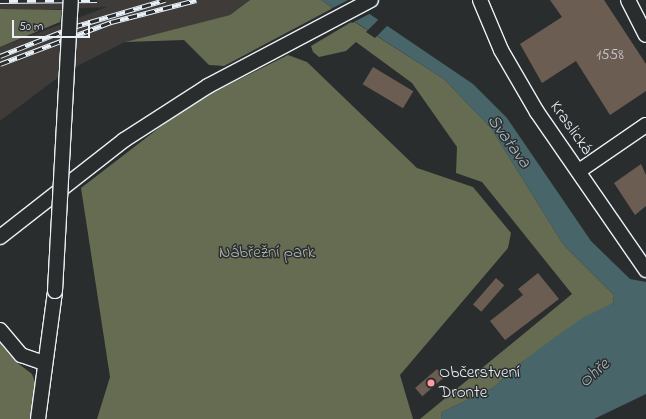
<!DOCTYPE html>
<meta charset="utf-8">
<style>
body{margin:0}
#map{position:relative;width:646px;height:419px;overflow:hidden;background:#2a2d2e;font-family:"Indie Flower",sans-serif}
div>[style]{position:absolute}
.built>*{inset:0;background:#3e3b39}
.green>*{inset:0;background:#656c52}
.water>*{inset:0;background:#48666a}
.pier>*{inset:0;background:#2a2d2e}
.building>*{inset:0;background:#6c5d53;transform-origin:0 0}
.roads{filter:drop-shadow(1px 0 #e8f1f8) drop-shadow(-1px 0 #e8f1f8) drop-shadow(0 1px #e8f1f8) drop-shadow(0 -1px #e8f1f8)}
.secondary>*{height:14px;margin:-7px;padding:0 7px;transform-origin:7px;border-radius:7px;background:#2a2d2e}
.rail>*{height:4.5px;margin-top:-2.25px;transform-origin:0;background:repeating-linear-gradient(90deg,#2a2d2e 0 9px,#e8f1f8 0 18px);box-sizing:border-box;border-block:1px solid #e8f1f8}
.bridges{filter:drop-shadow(1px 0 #e8f1f8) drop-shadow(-1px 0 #e8f1f8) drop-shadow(0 1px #e8f1f8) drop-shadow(0 -1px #e8f1f8)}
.secondary-bridge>*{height:14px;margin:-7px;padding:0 7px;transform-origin:7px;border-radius:7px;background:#2a2d2e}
.dots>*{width:11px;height:11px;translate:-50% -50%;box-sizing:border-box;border:2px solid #2a2d2e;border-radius:50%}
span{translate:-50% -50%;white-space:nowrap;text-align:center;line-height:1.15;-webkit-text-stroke:3px #2a2d2e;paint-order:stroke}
.number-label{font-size:15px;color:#c9cccf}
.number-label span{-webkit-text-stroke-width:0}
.street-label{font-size:17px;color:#e8f1f8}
.park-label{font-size:17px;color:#adb5ad}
.poi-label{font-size:17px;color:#e8f1f8}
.left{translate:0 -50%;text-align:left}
.water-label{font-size:18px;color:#a8b9bf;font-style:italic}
.scale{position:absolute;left:12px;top:20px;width:78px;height:18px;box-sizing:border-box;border:2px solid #e8f1f8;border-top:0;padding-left:5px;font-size:12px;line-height:14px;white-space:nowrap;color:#e8f1f8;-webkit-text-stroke:3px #2a2d2e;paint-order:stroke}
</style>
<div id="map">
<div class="built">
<div style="clip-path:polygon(0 0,250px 0,230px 15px,125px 42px,91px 59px,64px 73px,0 121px,0 47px,107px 7px,24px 11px,0 9px)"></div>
</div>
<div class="green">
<div style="clip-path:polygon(250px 0,321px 0,333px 8px,224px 66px,209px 65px,184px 40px,125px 42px,230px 15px)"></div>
<div style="clip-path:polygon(0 9px,59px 10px,62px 10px,60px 22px,0 47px)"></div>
<div style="clip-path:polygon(353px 21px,444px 79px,491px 128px,563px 244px,614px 295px,613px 303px,519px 364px,493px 388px,442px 412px,441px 419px,420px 419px,572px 294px,482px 182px,456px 173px,457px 147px,412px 83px,356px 42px,346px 51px,319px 57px,313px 52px,311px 46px)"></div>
<div style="clip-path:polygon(288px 55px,307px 62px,417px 168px,473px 187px,511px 233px,508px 248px,400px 375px,413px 419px,97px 419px,110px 377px,81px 188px,190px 104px)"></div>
<div style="clip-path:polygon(0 343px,15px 361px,32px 374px,36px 384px,33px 419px,0 419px)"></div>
</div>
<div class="water">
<div style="clip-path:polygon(321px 0,349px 0,473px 84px,507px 118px,591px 241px,630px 279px,646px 282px,646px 394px,594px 419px,441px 419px,442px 412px,493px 388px,519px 364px,558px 335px,584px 317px,613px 303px,614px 295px,563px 244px,491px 128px,444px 79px)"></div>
</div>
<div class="pier">
<div style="clip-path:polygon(348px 0,353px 0,371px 13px,352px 23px,331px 9px)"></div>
<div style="clip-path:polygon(379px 19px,388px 25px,375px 38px,366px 32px)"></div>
</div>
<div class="building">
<div style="clip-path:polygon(550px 0,604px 0,646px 64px,646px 91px,610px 115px,576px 61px,542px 83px,520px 44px,562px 17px)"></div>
<div style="left:373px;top:67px;width:47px;height:20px;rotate:31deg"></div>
<div style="clip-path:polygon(641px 164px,646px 175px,646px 206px,635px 215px,614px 183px)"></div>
<div style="clip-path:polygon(538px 273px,559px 299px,505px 340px,490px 321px,523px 295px,518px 289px)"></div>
<div style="left:496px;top:278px;width:11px;height:35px;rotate:41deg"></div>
<div style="left:437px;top:369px;width:11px;height:29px;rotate:49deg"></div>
</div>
<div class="roads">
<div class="secondary">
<div style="left:480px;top:0;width:54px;rotate:67.2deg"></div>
<div style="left:501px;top:50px;width:72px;rotate:59.9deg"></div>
<div style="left:537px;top:112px;width:192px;rotate:55.4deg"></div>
<div style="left:628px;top:0;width:39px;rotate:63deg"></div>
<div style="left:579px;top:171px;width:81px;rotate:-34.5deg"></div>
<div style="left:0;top:237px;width:157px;rotate:-38deg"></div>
<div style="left:124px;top:140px;width:100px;rotate:-32.7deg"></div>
<div style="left:208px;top:86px;width:184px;rotate:-27.8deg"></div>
<div style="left:0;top:330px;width:33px;rotate:50deg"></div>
<div style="left:21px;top:355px;width:24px;rotate:19deg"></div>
<div style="left:38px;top:419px;width:129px;rotate:-82.4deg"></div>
</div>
</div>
<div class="rail">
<div style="left:0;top:1px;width:97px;rotate:-0.6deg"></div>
<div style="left:0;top:56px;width:79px;rotate:-21.7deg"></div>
<div style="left:73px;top:27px;width:96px;rotate:-16.4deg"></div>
<div style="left:0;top:64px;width:119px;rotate:-20.7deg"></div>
<div style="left:111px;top:22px;width:88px;rotate:-14.5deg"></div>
</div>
<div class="bridges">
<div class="secondary-bridge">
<div style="left:55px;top:291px;width:291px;rotate:-86.9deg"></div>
</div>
</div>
<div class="dots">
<div style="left:431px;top:383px;background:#ff9aa2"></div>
</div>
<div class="number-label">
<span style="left:610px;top:56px">1558</span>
</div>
<div class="street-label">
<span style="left:571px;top:128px;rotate:55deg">Kraslická</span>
</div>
<div class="park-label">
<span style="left:267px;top:253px">Nábřežní park</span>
</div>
<div class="poi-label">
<span class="left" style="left:439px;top:383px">Občerstvení<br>Dronte</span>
</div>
<div class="water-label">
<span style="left:508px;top:142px;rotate:54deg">Svatava</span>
<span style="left:595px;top:374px;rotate:-42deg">Ohře</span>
</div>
<div class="scale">50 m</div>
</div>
